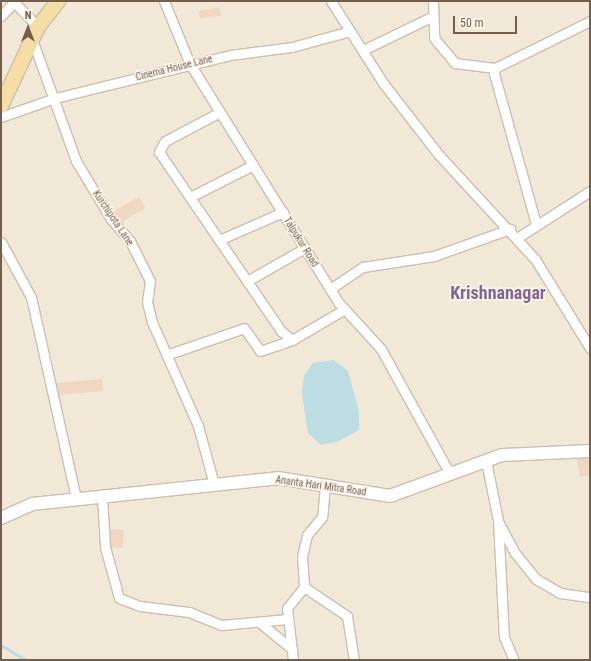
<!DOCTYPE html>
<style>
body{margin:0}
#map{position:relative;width:591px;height:661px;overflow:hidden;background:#fbf5e9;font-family:"Roboto Condensed",sans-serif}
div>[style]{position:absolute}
.residential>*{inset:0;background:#f2e8d8;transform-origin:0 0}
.water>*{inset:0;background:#bedce4}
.stream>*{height:2.5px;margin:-1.25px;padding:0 1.25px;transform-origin:1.25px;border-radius:1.25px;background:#bedce4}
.building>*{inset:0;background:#efd7c2;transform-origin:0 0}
.roads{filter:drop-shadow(1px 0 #cdbeaf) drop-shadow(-1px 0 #cdbeaf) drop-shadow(0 1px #cdbeaf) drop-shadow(0 -1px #cdbeaf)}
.minor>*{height:9px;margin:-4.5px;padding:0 4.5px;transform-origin:4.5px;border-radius:4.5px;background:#fff}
.secondary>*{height:12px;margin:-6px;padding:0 6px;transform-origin:6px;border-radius:6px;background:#fff}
.primary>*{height:14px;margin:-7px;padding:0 7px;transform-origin:7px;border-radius:7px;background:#f5dda6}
span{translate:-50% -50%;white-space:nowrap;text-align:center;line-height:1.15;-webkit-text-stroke:3px #fef9ef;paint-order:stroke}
.street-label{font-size:10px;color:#745e4e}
.town-label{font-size:18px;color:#856690;font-weight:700}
.frame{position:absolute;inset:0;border:2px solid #745e4e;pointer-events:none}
.north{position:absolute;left:8px;top:8px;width:40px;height:40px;-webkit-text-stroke:3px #fef9ef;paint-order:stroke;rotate:0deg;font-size:11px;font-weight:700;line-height:16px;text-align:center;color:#745e4e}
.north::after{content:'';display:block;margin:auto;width:14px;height:18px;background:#745e4e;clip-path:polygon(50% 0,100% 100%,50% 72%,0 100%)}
.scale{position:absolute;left:453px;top:16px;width:64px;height:18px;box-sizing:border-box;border:2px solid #745e4e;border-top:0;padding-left:5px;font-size:12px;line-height:14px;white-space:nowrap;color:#745e4e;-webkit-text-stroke:3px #fef9ef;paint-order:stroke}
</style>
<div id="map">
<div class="residential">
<div style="left:1px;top:1px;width:589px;height:659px"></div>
</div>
<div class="water">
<div style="clip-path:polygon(334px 360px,348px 371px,359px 411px,359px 430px,339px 441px,321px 445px,308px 433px,302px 394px,304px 376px,313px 363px)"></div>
</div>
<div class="stream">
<div style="left:1px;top:645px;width:29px;rotate:31deg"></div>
</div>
<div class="building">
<div style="clip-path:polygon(219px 7px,221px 16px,200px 18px,198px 11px)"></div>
<div style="left:139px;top:197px;width:13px;height:30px;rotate:61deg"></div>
<div style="left:102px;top:379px;width:12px;height:46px;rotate:85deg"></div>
<div style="clip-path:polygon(577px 459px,590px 459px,590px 475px,580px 477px)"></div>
<div style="clip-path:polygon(110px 529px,124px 530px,123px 548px,111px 547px)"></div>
</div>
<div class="roads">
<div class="minor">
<div style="left:13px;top:1px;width:36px;rotate:46deg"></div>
<div style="left:164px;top:1px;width:68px;rotate:67.6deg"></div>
<div style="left:190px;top:64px;width:282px;rotate:58.1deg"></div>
<div style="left:339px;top:303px;width:62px;rotate:47.6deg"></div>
<div style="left:381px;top:349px;width:143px;rotate:61.1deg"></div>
<div style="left:331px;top:1px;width:97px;rotate:57.6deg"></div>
<div style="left:383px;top:83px;width:90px;rotate:52.2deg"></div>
<div style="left:438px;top:154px;width:143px;rotate:47.3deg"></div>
<div style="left:535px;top:259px;width:105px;rotate:58.3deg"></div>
<div style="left:433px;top:1px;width:37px;rotate:88deg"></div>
<div style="left:434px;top:38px;width:33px;rotate:50deg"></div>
<div style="left:455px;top:63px;width:40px;rotate:7.1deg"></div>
<div style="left:1px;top:16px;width:19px;rotate:-47deg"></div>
<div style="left:33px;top:42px;width:127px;rotate:70.1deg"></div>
<div style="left:76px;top:161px;width:68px;rotate:58.9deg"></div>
<div style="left:111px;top:219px;width:29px;rotate:49deg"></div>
<div style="left:130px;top:241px;width:45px;rotate:63.4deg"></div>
<div style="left:150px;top:281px;width:21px;rotate:98deg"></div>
<div style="left:147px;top:302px;width:21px;rotate:76deg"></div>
<div style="left:152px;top:322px;width:114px;rotate:66.1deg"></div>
<div style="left:198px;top:426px;width:60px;rotate:74.6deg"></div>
<div style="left:363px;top:50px;width:78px;rotate:-25.9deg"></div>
<div style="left:220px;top:112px;width:62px;rotate:152.2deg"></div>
<div style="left:165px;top:141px;width:13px;rotate:119deg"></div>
<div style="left:159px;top:152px;width:217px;rotate:55.7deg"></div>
<div style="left:281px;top:331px;width:14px;rotate:39deg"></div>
<div style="left:292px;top:340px;width:61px;rotate:-30.3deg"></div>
<div style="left:1px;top:117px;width:57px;rotate:-19.4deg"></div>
<div style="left:55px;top:98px;width:180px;rotate:-13.8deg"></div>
<div style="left:230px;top:55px;width:63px;rotate:-7.4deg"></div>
<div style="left:292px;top:47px;width:60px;rotate:-15.4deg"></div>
<div style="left:190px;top:197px;width:71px;rotate:-26.9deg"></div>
<div style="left:536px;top:224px;width:156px;rotate:-105.6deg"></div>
<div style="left:494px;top:74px;width:6px;rotate:-81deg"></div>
<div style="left:495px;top:68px;width:106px;rotate:-26.3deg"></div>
<div style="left:517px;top:238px;width:87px;rotate:-32.8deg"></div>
<div style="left:219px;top:240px;width:70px;rotate:-23.6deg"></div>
<div style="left:1px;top:242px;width:63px;rotate:61.4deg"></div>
<div style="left:31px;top:297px;width:207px;rotate:77.4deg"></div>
<div style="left:247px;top:281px;width:67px;rotate:-29.6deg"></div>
<div style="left:330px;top:289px;width:40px;rotate:-34deg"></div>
<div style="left:363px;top:267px;width:72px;rotate:-8.8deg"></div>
<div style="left:434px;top:256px;width:81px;rotate:-19.6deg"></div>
<div style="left:169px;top:354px;width:79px;rotate:-19.1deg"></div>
<div style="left:244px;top:328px;width:28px;rotate:55deg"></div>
<div style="left:260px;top:351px;width:34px;rotate:-19deg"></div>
<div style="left:486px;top:461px;width:60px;rotate:78.5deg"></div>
<div style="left:498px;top:520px;width:117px;rotate:87.1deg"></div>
<div style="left:504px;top:637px;width:25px;rotate:67deg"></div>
<div style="left:325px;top:485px;width:32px;rotate:95deg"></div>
<div style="left:322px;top:517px;width:23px;rotate:130deg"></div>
<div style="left:307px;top:535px;width:22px;rotate:103deg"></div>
<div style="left:302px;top:556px;width:31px;rotate:86deg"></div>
<div style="left:304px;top:587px;width:52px;rotate:34deg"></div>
<div style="left:347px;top:616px;width:45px;rotate:81deg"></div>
<div style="left:102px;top:496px;width:51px;rotate:86.6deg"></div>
<div style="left:105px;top:547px;width:53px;rotate:74.6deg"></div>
<div style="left:119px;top:598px;width:22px;rotate:21deg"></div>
<div style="left:140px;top:606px;width:49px;rotate:7deg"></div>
<div style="left:189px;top:612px;width:35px;rotate:22deg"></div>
<div style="left:221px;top:625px;width:67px;rotate:-5.1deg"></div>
<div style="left:499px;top:523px;width:34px;rotate:62deg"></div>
<div style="left:515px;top:553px;width:33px;rotate:51deg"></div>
<div style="left:536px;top:579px;width:28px;rotate:30deg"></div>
<div style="left:560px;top:593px;width:30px;rotate:8deg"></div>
<div style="left:259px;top:622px;width:43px;rotate:39.3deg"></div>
<div style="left:293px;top:660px;width:52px;rotate:-96.6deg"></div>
<div style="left:287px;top:608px;width:27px;rotate:-51deg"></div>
</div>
<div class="secondary">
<div style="left:1px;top:518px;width:34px;rotate:-24deg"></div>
<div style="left:32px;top:504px;width:247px;rotate:-6deg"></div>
<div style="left:278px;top:478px;width:113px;rotate:9.1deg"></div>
<div style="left:390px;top:496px;width:119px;rotate:-20.1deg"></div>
<div style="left:502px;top:455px;width:88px;rotate:-2.6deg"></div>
</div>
<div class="primary">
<div style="left:1px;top:106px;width:87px;rotate:-64.9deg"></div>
<div style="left:38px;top:27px;width:33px;rotate:-52deg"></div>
</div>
</div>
<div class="street-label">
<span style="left:174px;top:68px;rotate:-14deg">Cinema House Lane</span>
<span style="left:113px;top:218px;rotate:56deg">Kurchipota Lane</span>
<span style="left:301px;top:242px;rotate:58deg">Talpukur Road</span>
<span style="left:321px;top:486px;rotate:8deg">Ananta Hari Mitra Road</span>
</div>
<div class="town-label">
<span style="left:498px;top:293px">Krishnanagar</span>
</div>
<div class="frame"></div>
<div class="north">N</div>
<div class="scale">50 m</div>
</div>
